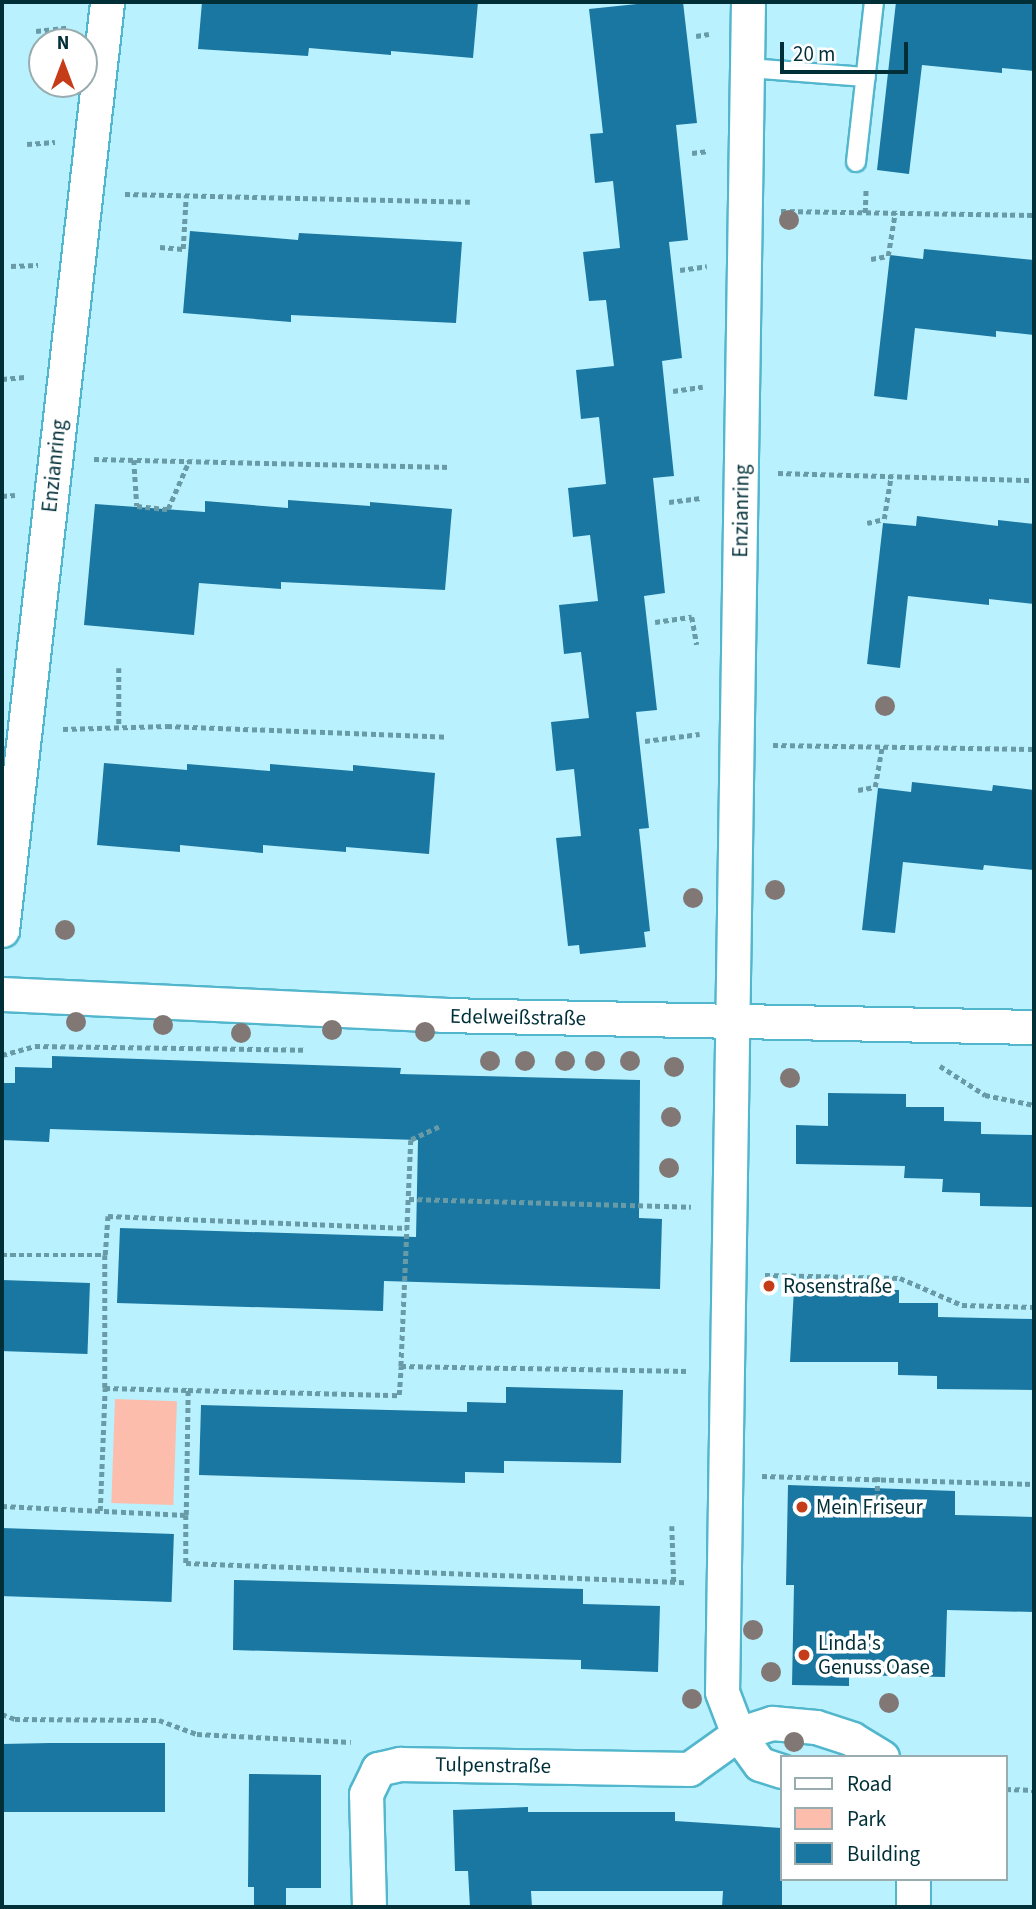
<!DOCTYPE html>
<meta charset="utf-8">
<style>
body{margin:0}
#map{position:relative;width:1036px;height:1909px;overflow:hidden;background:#baf1fe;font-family:"Source Sans 3",sans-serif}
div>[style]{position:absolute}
.green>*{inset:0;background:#fcbdad;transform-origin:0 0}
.building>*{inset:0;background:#1977a2;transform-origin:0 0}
.path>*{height:4.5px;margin-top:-2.25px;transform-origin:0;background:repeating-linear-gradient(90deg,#689ba6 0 5px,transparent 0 8.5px)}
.roads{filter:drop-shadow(2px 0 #52b6cc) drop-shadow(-2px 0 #52b6cc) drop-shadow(0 2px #52b6cc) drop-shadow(0 -2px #52b6cc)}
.lane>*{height:18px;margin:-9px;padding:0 9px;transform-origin:9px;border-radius:9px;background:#fff}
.street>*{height:33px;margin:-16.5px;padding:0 16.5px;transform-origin:16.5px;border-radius:16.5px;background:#fff}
.trees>*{width:20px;height:20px;margin:-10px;border-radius:50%;background:#817774}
.dots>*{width:19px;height:19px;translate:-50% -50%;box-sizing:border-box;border:4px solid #fff;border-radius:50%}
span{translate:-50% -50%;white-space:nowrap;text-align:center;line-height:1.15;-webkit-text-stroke:7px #fff;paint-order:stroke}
.street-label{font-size:21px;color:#012f38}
.poi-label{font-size:21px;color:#012f38}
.left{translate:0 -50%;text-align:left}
.frame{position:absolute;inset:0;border:4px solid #012f38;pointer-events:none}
.legend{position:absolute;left:780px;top:1755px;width:228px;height:126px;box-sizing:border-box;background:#fff;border:2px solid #99acaf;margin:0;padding:9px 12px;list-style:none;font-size:21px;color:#012f38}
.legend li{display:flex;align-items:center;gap:14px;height:35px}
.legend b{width:35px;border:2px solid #99acaf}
.north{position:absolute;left:28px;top:28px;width:70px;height:70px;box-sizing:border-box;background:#fff;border:2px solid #99acaf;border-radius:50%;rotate:0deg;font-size:19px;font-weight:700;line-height:28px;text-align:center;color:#012f38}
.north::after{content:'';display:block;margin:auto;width:24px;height:32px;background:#c53c19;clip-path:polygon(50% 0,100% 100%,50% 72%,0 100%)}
.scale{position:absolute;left:780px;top:42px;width:128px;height:32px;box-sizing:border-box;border:4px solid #012f38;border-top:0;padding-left:9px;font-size:21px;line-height:24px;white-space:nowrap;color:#012f38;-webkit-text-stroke:5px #fff;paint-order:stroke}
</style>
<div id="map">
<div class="green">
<div style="left:115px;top:1399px;width:62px;height:104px;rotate:2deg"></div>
</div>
<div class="building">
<div style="clip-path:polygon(202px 2px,478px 2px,473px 58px,391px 51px,391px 55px,309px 48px,308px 56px,198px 49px)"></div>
<div style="clip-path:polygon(656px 2px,683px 2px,697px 123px,676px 125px,688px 240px,669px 242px,682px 358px,662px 361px,674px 476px,653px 478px,665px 593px,644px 596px,657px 710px,636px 712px,649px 828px,639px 829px,650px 931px,644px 932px,646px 947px,580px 954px,579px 945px,568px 946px,556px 838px,581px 836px,574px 769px,556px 771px,551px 722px,589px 718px,581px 652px,564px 654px,559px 605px,598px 601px,590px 535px,573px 537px,568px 488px,606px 484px,599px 417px,581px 419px,576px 370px,614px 366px,606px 300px,589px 301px,583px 252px,620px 248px,613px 181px,595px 183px,590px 134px,603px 133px,589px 9px)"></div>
<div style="clip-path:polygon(896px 2px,1034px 2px,1034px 71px,1002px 68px,1002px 73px,922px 65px,909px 174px,877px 170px)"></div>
<div style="clip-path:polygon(190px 231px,298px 240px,299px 233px,462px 242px,456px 323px,291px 315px,291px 322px,183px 313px)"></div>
<div style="clip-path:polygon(924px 249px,1034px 260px,1034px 335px,996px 331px,996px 337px,915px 328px,907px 400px,874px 396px,890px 255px,923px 259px)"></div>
<div style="clip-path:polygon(288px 500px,370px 506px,370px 502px,452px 509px,445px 590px,281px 582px,281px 589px,199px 583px,194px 635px,84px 625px,95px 504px,205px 512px,205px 501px,288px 508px)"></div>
<div style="clip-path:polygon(917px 516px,998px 526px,998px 520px,1034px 524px,1034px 604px,989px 599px,989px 605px,908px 596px,900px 668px,867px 664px,883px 523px,916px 526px)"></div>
<div style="clip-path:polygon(104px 763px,187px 770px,187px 764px,270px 771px,270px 764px,353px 771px,353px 765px,435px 773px,429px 854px,346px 847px,346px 852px,263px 845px,263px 853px,180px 845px,180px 852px,97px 845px)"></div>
<div style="clip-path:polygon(912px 782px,992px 791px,993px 785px,1034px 790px,1034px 870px,984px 865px,983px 870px,903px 862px,895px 933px,862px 930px,878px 788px,911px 792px)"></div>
<div style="clip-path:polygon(52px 1056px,401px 1068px,400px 1074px,640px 1080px,639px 1218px,662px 1219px,660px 1289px,384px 1281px,383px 1311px,117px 1303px,120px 1228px,416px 1237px,418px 1140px,50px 1129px,49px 1142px,2px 1140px,2px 1083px,15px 1083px,15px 1067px,52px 1068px)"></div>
<div style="clip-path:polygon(828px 1093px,906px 1094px,906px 1107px,944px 1107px,944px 1121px,981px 1122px,981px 1134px,1034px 1135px,1034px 1207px,980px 1206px,980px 1193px,942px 1192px,943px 1179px,904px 1178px,905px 1166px,796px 1164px,796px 1125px,828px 1126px)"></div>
<div style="left:2px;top:1280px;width:88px;height:71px;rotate:2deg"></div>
<div style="clip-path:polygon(794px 1288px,899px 1290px,899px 1303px,938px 1303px,938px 1317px,1034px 1319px,1034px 1390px,937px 1389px,937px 1376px,898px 1375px,898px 1362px,790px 1362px)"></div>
<div style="clip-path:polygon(506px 1387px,623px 1390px,621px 1463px,504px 1461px,504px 1473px,465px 1472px,465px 1483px,199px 1475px,201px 1405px,467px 1412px,467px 1402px,506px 1403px)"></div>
<div style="clip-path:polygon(788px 1485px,955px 1491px,955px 1515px,1034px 1517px,1034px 1612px,947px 1610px,945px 1677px,849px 1675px,849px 1686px,792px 1685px,794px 1585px,786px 1585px)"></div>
<div style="left:2px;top:1528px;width:172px;height:68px;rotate:2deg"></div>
<div style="clip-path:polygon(234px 1580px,583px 1589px,583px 1604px,660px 1606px,658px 1672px,581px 1669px,581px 1660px,233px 1650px)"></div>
<div style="clip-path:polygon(50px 1743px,165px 1743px,165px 1812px,2px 1812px,2px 1744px)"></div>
<div style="clip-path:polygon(249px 1774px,321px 1775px,321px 1888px,286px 1888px,286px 1907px,254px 1907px,254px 1887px,248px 1887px)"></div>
<div style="clip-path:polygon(528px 1807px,528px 1812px,675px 1812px,675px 1821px,782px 1828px,782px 1907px,722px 1907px,723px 1891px,531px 1891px,532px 1907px,470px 1907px,468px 1871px,455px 1871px,453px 1810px)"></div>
</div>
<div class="path">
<div style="left:36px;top:31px;width:31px;rotate:-6deg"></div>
<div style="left:696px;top:36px;width:13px;rotate:-9deg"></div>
<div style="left:27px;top:144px;width:28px;rotate:-4deg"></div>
<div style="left:692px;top:153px;width:17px;rotate:-7deg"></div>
<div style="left:125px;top:194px;width:345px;rotate:1.3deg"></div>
<div style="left:781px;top:211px;width:253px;rotate:0.9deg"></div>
<div style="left:865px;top:213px;width:24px;rotate:-88deg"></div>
<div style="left:160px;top:247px;width:23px;rotate:5deg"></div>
<div style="left:183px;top:249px;width:53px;rotate:-86.8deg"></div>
<div style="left:871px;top:259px;width:17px;rotate:-10deg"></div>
<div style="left:888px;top:256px;width:44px;rotate:-80.8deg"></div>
<div style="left:11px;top:266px;width:27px;rotate:-2deg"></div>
<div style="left:680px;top:270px;width:27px;rotate:-8deg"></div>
<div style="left:2px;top:379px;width:23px;rotate:-5deg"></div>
<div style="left:673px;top:391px;width:30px;rotate:-8deg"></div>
<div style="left:94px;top:459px;width:357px;rotate:1.3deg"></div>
<div style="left:134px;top:460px;width:46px;rotate:86.3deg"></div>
<div style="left:137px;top:506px;width:31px;rotate:6deg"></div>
<div style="left:168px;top:509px;width:52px;rotate:-66.4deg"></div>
<div style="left:778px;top:473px;width:256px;rotate:1.6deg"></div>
<div style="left:2px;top:496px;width:13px;rotate:-4deg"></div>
<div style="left:669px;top:502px;width:34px;rotate:-7deg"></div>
<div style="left:867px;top:523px;width:17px;rotate:-13deg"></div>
<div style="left:884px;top:519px;width:44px;rotate:-80.8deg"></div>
<div style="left:655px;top:622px;width:37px;rotate:-8deg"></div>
<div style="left:692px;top:617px;width:28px;rotate:80deg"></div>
<div style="left:119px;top:668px;width:59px;rotate:90deg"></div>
<div style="left:63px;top:729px;width:104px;rotate:-1.7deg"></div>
<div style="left:167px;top:726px;width:280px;rotate:2.2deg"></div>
<div style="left:645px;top:741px;width:55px;rotate:-7.3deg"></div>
<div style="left:773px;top:745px;width:261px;rotate:0.9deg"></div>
<div style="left:858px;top:790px;width:17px;rotate:-10deg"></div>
<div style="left:875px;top:787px;width:41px;rotate:-80.1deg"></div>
<div style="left:2px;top:1055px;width:34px;rotate:-15deg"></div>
<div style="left:35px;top:1046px;width:270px;rotate:0.8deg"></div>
<div style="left:940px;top:1066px;width:54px;rotate:32.8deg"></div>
<div style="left:985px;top:1095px;width:50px;rotate:11.5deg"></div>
<div style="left:439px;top:1127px;width:31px;rotate:155deg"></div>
<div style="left:411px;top:1140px;width:226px;rotate:92.5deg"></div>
<div style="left:401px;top:1366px;width:287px;rotate:1deg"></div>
<div style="left:409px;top:1199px;width:282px;rotate:1.6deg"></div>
<div style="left:2px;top:1255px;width:103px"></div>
<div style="left:105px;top:1255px;width:133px;rotate:90deg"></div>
<div style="left:105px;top:1388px;width:83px;rotate:1.4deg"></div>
<div style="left:105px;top:1255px;width:39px;rotate:-86deg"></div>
<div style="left:108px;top:1216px;width:299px;rotate:2.3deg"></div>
<div style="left:765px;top:1275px;width:135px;rotate:1.3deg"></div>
<div style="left:900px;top:1278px;width:68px;rotate:23.5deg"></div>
<div style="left:962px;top:1305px;width:72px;rotate:1.6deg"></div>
<div style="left:762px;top:1476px;width:272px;rotate:1.7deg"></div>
<div style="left:878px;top:1477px;width:25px;rotate:92deg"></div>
<div style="left:877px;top:1502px;width:22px;rotate:3deg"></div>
<div style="left:2px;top:1506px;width:184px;rotate:2.8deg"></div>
<div style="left:186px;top:1515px;width:125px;rotate:-89.1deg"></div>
<div style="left:188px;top:1390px;width:211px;rotate:1.4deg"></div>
<div style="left:399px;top:1395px;width:29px;rotate:-86deg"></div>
<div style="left:100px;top:1511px;width:123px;rotate:-87.7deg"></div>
<div style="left:186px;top:1515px;width:48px;rotate:90deg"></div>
<div style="left:186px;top:1563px;width:499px;rotate:2.2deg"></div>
<div style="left:672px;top:1526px;width:56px;rotate:88deg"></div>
<div style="left:2px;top:1714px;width:14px;rotate:21deg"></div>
<div style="left:15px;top:1719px;width:144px;rotate:0.4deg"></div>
<div style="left:159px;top:1720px;width:40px;rotate:20.2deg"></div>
<div style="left:197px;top:1734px;width:154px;rotate:3deg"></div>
<div style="left:1006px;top:1789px;width:28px;rotate:2deg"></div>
</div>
<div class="roads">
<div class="lane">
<div style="left:748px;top:68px;width:118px;rotate:4.4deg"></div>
<div style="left:856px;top:162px;width:161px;rotate:-83.6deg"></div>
</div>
<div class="street">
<div style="left:748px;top:2px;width:1690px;rotate:90.88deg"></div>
<div style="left:722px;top:1692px;width:45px;rotate:69.1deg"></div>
<div style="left:738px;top:1734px;width:37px;rotate:54deg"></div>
<div style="left:760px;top:1764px;width:23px;rotate:18deg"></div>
<div style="left:2px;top:930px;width:934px;rotate:-83.54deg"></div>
<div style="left:2px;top:994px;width:441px;rotate:2.7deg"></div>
<div style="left:442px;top:1015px;width:592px;rotate:1.16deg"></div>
<div style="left:369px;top:1907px;width:113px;rotate:-91.5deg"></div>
<div style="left:366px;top:1794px;width:28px;rotate:-64deg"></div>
<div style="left:378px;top:1769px;width:23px;rotate:-13deg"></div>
<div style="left:400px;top:1764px;width:289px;rotate:1deg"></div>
<div style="left:689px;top:1769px;width:60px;rotate:-35.5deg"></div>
<div style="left:738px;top:1734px;width:36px;rotate:-18deg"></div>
<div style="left:772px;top:1723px;width:44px;rotate:5.2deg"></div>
<div style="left:816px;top:1727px;width:38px;rotate:18deg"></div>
<div style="left:852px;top:1739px;width:35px;rotate:31deg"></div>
<div style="left:913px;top:1907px;width:28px;rotate:-90deg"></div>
</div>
</div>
<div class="trees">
<div style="left:789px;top:220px"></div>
<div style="left:885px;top:706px"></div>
<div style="left:775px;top:890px"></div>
<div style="left:693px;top:898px"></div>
<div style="left:65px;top:930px"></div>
<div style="left:76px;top:1022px"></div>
<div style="left:163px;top:1025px"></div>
<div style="left:332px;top:1030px"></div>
<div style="left:425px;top:1032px"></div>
<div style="left:241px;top:1033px"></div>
<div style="left:490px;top:1061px"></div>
<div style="left:525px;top:1061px"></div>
<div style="left:565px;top:1061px"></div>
<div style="left:595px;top:1061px"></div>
<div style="left:630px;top:1061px"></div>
<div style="left:674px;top:1067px"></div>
<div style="left:790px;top:1078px"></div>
<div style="left:671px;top:1117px"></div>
<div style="left:669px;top:1168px"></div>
<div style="left:753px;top:1630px"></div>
<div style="left:771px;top:1672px"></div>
<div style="left:692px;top:1699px"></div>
<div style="left:889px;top:1703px"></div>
<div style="left:794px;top:1742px"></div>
</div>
<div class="dots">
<div style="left:769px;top:1286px;background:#c53c19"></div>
<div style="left:802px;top:1507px;background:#c53c19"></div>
<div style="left:804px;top:1655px;background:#c53c19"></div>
</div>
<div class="street-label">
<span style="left:54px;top:466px;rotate:-84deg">Enzianring</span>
<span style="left:741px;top:511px;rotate:-89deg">Enzianring</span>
<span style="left:518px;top:1017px;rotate:1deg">Edelweißstraße</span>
<span style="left:493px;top:1765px;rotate:1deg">Tulpenstraße</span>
</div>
<div class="poi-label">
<span class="left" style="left:783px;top:1286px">Rosenstraße</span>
<span class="left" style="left:816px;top:1507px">Mein Friseur</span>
<span class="left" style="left:818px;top:1655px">Linda's<br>Genuss Oase</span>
</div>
<div class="frame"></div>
<ul class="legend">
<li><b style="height:9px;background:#fff"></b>Road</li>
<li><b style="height:19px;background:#fcbdad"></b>Park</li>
<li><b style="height:19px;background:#1977a2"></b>Building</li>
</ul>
<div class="north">N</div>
<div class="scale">20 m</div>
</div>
